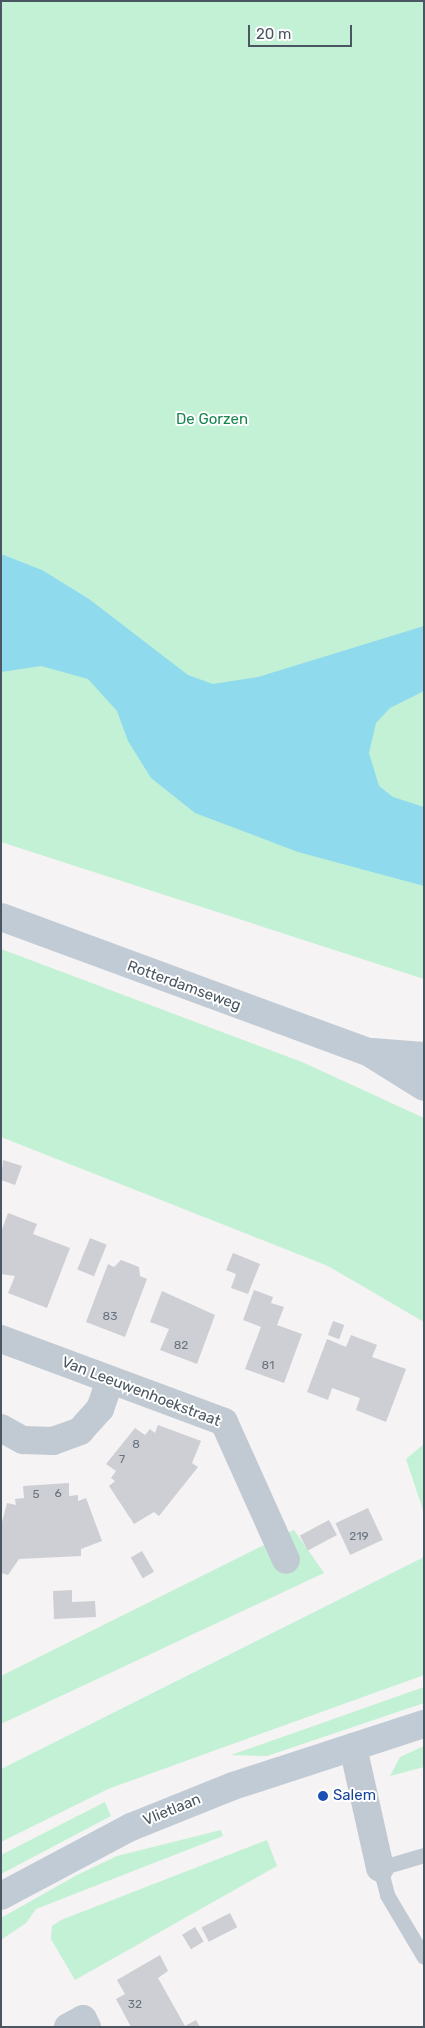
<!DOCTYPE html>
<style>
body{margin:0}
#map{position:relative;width:425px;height:2028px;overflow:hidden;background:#f5f3f3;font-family:Rubik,sans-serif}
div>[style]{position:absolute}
.green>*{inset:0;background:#c3f1d5}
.water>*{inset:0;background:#90daee}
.building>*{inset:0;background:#cdcfd5;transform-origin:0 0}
.lane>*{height:15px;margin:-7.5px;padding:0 7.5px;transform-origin:7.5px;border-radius:7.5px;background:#c1cad2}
.street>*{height:28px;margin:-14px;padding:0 14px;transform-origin:14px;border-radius:14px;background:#c1cad2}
.secondary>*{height:28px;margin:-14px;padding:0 14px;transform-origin:14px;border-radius:14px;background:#c1cbd6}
.dots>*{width:14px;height:14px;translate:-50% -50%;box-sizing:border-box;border:2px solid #fff;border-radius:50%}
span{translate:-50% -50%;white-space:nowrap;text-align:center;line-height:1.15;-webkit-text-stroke:4px #fff;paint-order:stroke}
.number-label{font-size:12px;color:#6b747e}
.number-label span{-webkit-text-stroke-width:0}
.park-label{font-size:15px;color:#17864f}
.street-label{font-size:15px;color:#4a5661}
.transit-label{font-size:15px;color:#164399}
.left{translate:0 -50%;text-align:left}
.frame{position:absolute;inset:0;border:2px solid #4a5661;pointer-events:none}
.scale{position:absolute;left:248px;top:25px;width:104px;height:22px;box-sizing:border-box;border:2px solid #4a5661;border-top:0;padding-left:6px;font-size:15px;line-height:18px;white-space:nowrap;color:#4a5661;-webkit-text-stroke:4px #fff;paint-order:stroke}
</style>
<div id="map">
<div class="green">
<div style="clip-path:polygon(1px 1px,424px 1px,424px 979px,1px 842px)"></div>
<div style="clip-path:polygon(1px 949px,302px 1062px,424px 1118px,424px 1322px,328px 1266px,1px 1137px)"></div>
<div style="clip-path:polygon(424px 1444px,424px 1513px,406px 1459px)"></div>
<div style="clip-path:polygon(294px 1530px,324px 1573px,1px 1724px,1px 1676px)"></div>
<div style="clip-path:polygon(424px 1557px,424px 1675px,108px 1789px,1px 1842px,1px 1769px)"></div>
<div style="clip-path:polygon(424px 1687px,424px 1703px,267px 1756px,231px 1755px)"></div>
<div style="clip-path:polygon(424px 1746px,424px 1767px,390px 1776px,400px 1757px)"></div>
<div style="clip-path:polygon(105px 1802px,111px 1816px,1px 1874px,1px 1855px)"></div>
<div style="clip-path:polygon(221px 1830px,223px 1836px,36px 1909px,26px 1923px,1px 1940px,1px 1918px,77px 1875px,117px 1856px)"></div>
<div style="clip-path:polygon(267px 1840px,277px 1866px,75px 1980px,51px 1939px,52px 1926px,61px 1920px)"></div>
</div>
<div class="water">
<div style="clip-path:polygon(1px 554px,42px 570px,89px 599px,188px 675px,213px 684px,258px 677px,424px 626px,424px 691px,390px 708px,376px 723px,369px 753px,379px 786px,393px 797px,424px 807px,424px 886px,298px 852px,195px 813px,151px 778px,128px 741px,117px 711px,88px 679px,41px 666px,1px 672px)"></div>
</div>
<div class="building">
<div style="clip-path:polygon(3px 1160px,22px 1166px,15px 1185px,1px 1180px)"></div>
<div style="clip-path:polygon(8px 1213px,37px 1224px,33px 1234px,70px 1248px,47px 1308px,8px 1293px,15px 1276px,1px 1274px,1px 1232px)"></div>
<div style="left:90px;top:1238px;width:18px;height:34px;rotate:22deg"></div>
<div style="clip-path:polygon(233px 1253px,260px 1264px,248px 1294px,231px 1288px,236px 1274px,226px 1270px)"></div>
<div style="clip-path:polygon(121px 1260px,139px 1267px,140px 1276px,147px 1279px,125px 1337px,86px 1322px,108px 1264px,114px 1267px)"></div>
<div style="clip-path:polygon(254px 1290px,273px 1297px,271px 1303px,284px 1307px,277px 1325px,302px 1334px,284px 1383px,245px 1369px,261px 1327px,243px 1320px)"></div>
<div style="clip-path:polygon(162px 1291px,215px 1315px,197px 1364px,160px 1350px,169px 1329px,150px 1322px)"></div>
<div style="left:333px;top:1321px;width:12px;height:15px;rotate:20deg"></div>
<div style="clip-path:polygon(351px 1335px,377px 1345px,372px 1357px,406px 1369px,386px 1422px,356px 1410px,360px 1398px,332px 1388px,328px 1400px,307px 1392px,327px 1339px,346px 1347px)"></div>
<div style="clip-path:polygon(158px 1425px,201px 1441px,192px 1463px,198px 1467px,159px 1516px,154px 1512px,134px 1524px,109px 1486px,115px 1481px,111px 1478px,116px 1471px,106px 1464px,135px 1428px,145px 1435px,150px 1429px,155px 1433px)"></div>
<div style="clip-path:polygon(69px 1483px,69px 1496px,78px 1495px,78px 1501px,86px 1498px,102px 1541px,81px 1549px,81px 1556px,19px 1559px,8px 1575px,1px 1573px,1px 1526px,7px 1503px,16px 1505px,15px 1499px,24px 1498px,23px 1486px)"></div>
<div style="left:368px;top:1508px;width:35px;height:36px;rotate:65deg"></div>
<div style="left:329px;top:1520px;width:17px;height:33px;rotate:62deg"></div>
<div style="left:142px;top:1551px;width:24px;height:13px;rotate:60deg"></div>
<div style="clip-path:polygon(72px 1590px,72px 1602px,95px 1601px,96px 1617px,54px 1619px,53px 1591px)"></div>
<div style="left:230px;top:1913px;width:16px;height:32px;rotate:63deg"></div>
<div style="left:195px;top:1927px;width:17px;height:15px;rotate:59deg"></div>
<div style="clip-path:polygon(160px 1955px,168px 1971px,158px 1978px,185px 2026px,196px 2020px,200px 2027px,131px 2027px,116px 1999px,125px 1994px,117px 1980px)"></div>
</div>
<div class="lane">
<div style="left:424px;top:1855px;width:46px;rotate:163.5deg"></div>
<div style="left:380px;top:1868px;width:28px;rotate:75deg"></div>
<div style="left:387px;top:1895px;width:72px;rotate:59.2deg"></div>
</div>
<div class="street">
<div style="left:1px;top:1339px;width:238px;rotate:20.4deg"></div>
<div style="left:224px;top:1422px;width:151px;rotate:65.8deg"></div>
<div style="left:1px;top:1428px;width:25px;rotate:29deg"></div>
<div style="left:23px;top:1440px;width:30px;rotate:2deg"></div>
<div style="left:53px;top:1441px;width:29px;rotate:-20deg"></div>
<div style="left:80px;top:1431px;width:30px;rotate:-48deg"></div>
<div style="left:100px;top:1409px;width:31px;rotate:-71deg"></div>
<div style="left:353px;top:1747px;width:124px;rotate:77.4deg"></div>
<div style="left:68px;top:2027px;width:17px;rotate:-28deg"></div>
<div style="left:83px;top:2019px;width:9px;rotate:63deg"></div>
</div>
<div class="secondary">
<div style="left:1px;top:917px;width:391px;rotate:20.2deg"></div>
<div style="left:368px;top:1052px;width:66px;rotate:32deg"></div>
<div style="left:372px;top:1052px;width:52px;rotate:4.4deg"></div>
<div style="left:1px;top:1896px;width:147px;rotate:-28deg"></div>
<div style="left:131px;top:1827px;width:110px;rotate:-21.9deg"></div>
<div style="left:233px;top:1786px;width:201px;rotate:-18deg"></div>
</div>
<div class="dots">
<div style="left:323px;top:1796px;background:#1a4fb4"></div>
</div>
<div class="number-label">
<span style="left:110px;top:1317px">83</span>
<span style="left:181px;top:1346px">82</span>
<span style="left:268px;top:1366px">81</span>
<span style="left:136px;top:1445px">8</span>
<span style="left:122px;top:1460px">7</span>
<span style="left:58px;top:1494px">6</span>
<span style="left:36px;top:1495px">5</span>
<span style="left:359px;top:1537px">219</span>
<span style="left:135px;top:2005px">32</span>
</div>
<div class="park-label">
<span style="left:212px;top:420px">De Gorzen</span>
</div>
<div class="street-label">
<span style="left:184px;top:986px;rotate:20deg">Rotterdamseweg</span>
<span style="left:141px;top:1392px;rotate:21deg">Van Leeuwenhoekstraat</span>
<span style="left:172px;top:1810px;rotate:-22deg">Vlietlaan</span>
</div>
<div class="transit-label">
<span class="left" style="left:333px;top:1796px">Salem</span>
</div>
<div class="frame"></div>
<div class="scale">20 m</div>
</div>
